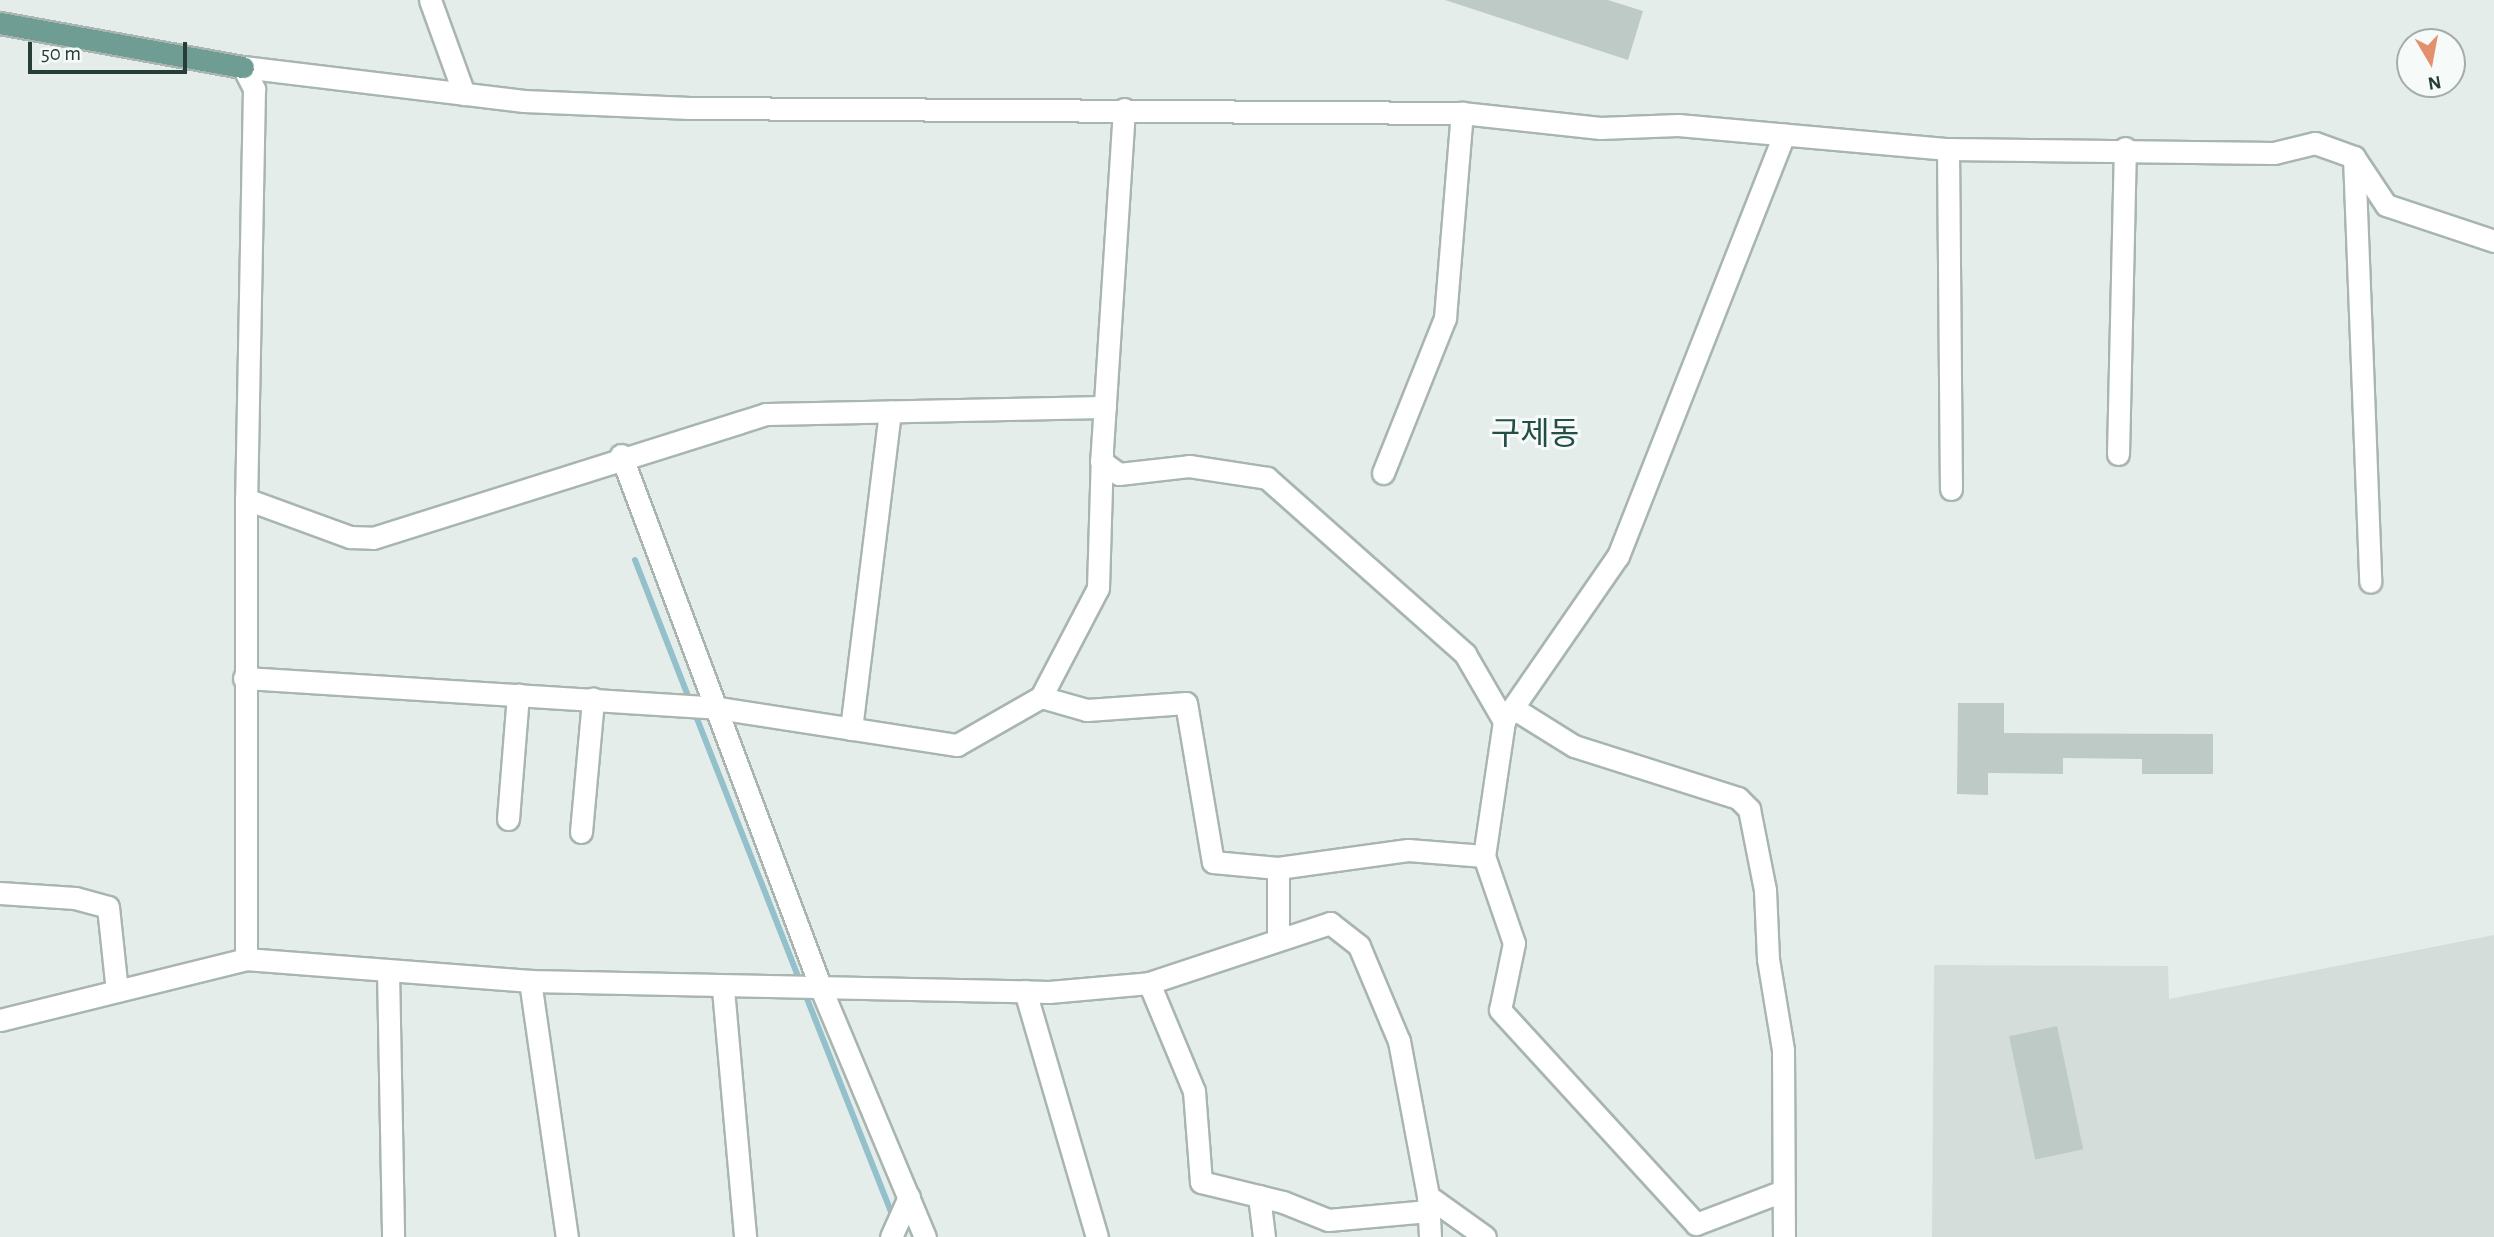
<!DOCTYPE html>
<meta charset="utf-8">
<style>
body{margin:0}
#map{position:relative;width:2494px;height:1237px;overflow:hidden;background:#e5edea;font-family:"Alegreya Sans","Noto Sans KR",sans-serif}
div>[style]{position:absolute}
.built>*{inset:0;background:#d4ddd9}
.stream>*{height:6px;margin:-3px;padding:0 3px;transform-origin:3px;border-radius:3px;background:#94c0cb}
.building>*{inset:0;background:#becac6;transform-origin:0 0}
.roads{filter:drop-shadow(2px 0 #a8b5b1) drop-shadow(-2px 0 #a8b5b1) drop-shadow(0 2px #a8b5b1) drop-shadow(0 -2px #a8b5b1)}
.minor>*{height:21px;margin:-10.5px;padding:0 10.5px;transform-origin:10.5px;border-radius:10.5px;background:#fff}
.major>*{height:21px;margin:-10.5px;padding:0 10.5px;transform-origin:10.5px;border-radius:10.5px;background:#6f9d94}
span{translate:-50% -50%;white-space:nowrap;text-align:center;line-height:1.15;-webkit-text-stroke:6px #f6faf8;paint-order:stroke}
.quarter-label{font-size:32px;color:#244d45}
.north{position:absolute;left:2396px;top:28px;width:70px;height:70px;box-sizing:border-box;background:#f6faf8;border:2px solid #a3aeab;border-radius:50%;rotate:170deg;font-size:19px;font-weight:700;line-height:28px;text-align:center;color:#263d38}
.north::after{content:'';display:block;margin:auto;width:24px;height:32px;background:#e3916d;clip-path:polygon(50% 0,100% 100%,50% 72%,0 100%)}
.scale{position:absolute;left:28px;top:42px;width:159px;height:32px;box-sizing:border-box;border:4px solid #263d38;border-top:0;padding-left:9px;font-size:21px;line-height:24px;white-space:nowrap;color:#263d38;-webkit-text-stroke:5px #f6faf8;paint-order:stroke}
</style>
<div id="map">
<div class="built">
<div style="clip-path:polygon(2494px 935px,2494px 1237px,1932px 1237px,1934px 965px,2168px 966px,2169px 999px)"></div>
</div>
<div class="stream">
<div style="left:635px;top:560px;width:151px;rotate:68.7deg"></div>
<div style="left:694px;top:711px;width:290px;rotate:68.6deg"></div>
<div style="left:804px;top:991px;width:245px;rotate:68.5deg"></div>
</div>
<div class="building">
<div style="clip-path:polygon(1445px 0,1608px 0,1643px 11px,1628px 60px)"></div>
<div style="clip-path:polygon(1958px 703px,2004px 703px,2004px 733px,2213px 734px,2213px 774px,2142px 774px,2142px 759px,2063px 758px,2063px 774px,1988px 773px,1988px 795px,1957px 794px)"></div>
<div style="left:2057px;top:1026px;width:126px;height:49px;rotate:78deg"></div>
</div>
<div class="roads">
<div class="minor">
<div style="left:430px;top:0;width:100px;rotate:70.1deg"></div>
<div style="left:243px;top:67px;width:283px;rotate:6.9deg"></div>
<div style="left:524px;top:101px;width:166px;rotate:2.4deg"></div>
<div style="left:690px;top:108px;width:772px;rotate:0.37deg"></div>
<div style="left:1462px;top:113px;width:139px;rotate:6.2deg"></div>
<div style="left:1600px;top:128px;width:78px;rotate:-2.2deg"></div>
<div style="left:1678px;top:125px;width:271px;rotate:5.1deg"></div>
<div style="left:1948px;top:149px;width:326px;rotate:0.7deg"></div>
<div style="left:2274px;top:153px;width:42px;rotate:-13.7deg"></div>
<div style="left:2315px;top:143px;width:41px;rotate:19.7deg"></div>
<div style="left:2354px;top:157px;width:58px;rotate:56.3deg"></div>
<div style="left:2386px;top:205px;width:114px;rotate:18.4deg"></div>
<div style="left:243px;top:67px;width:25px;rotate:63deg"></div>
<div style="left:254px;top:89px;width:410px;rotate:91.1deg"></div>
<div style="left:246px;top:499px;width:460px;rotate:90deg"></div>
<div style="left:1124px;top:109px;width:353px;rotate:93.7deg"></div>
<div style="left:1101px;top:461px;width:22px;rotate:36deg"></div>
<div style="left:1119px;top:474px;width:70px;rotate:-6.5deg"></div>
<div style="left:1189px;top:466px;width:79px;rotate:8.7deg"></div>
<div style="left:1267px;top:478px;width:265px;rotate:41.6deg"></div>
<div style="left:1465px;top:654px;width:78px;rotate:59.8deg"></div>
<div style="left:1504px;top:721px;width:136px;rotate:98.4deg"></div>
<div style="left:1484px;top:856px;width:92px;rotate:71deg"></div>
<div style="left:1514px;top:943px;width:68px;rotate:101.8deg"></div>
<div style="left:1500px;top:1010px;width:290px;rotate:47.5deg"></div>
<div style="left:1696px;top:1224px;width:93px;rotate:-20.8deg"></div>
<div style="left:1948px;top:149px;width:340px;rotate:89.5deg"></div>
<div style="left:2354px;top:157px;width:425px;rotate:87.8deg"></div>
<div style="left:2118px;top:454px;width:306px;rotate:-88.7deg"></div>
<div style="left:621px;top:455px;width:572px;rotate:69.44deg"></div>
<div style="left:822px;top:991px;width:267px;rotate:67.3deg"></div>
<div style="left:1383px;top:473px;width:167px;rotate:-68.2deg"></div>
<div style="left:1445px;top:318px;width:206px;rotate:-85.3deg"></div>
<div style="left:246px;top:499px;width:111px;rotate:20.1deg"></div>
<div style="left:350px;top:537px;width:23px;rotate:2deg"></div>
<div style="left:373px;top:538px;width:412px;rotate:-17.5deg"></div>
<div style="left:766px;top:414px;width:339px;rotate:-1.2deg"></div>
<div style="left:244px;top:678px;width:475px;rotate:3.6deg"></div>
<div style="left:718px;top:708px;width:242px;rotate:8.8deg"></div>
<div style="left:957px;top:745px;width:97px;rotate:-29.7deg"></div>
<div style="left:1041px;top:697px;width:48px;rotate:15.8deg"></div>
<div style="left:1087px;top:710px;width:99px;rotate:-4deg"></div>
<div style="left:1186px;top:703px;width:161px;rotate:80.4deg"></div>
<div style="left:1213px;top:862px;width:65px;rotate:5.3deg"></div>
<div style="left:1278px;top:868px;width:72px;rotate:90deg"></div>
<div style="left:1041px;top:697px;width:123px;rotate:-62.4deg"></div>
<div style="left:1098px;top:588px;width:137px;rotate:-88.3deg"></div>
<div style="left:1513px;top:708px;width:72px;rotate:31.9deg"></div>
<div style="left:1574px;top:746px;width:172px;rotate:17.6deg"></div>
<div style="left:1738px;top:798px;width:16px;rotate:45deg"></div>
<div style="left:1749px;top:809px;width:83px;rotate:78.8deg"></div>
<div style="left:1765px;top:890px;width:69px;rotate:87.5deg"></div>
<div style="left:1768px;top:959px;width:92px;rotate:80.6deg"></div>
<div style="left:1783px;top:1050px;width:187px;rotate:89.7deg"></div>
<div style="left:1505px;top:719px;width:198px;rotate:-55.3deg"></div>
<div style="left:1618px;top:556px;width:453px;rotate:-68.5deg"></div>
<div style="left:851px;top:729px;width:320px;rotate:-83deg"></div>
<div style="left:508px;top:819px;width:125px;rotate:-85.4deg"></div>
<div style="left:581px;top:832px;width:134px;rotate:-84.8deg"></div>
<div style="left:1278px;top:868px;width:131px;rotate:-7.9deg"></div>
<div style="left:1408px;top:850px;width:76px;rotate:4.5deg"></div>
<div style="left:0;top:893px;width:75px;rotate:3.8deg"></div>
<div style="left:75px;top:898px;width:34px;rotate:15deg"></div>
<div style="left:108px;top:907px;width:84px;rotate:83.9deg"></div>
<div style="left:388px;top:971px;width:266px;rotate:88.9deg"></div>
<div style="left:530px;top:981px;width:259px;rotate:81.8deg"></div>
<div style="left:1149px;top:983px;width:117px;rotate:67.4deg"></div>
<div style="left:1194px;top:1091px;width:91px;rotate:85.6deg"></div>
<div style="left:1201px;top:1182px;width:84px;rotate:13.7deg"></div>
<div style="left:1283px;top:1202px;width:48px;rotate:21.8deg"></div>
<div style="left:1328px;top:1220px;width:101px;rotate:-5.1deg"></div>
<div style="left:723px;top:989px;width:249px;rotate:84.9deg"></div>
<div style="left:1025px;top:991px;width:256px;rotate:73.7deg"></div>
<div style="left:0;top:1020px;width:253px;rotate:-13.9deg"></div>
<div style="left:246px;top:959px;width:285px;rotate:4.4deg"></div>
<div style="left:530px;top:981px;width:519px;rotate:1.21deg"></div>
<div style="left:1049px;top:992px;width:100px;rotate:-5.1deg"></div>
<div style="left:1149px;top:983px;width:191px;rotate:-18.3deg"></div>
<div style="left:1330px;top:923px;width:37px;rotate:38deg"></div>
<div style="left:1359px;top:946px;width:103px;rotate:67.2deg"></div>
<div style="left:1399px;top:1041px;width:158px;rotate:79.4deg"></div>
<div style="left:1428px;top:1196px;width:70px;rotate:35.7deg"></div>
<div style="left:1259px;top:1196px;width:41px;rotate:83deg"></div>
<div style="left:1428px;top:1197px;width:40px;rotate:87.1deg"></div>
<div style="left:891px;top:1237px;width:44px;rotate:-65.8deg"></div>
</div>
<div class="major">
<div style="left:0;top:23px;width:247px;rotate:10.3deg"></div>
</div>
</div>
<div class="quarter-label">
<span style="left:1535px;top:434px">구제동</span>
</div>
<div class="north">N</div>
<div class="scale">50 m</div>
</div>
